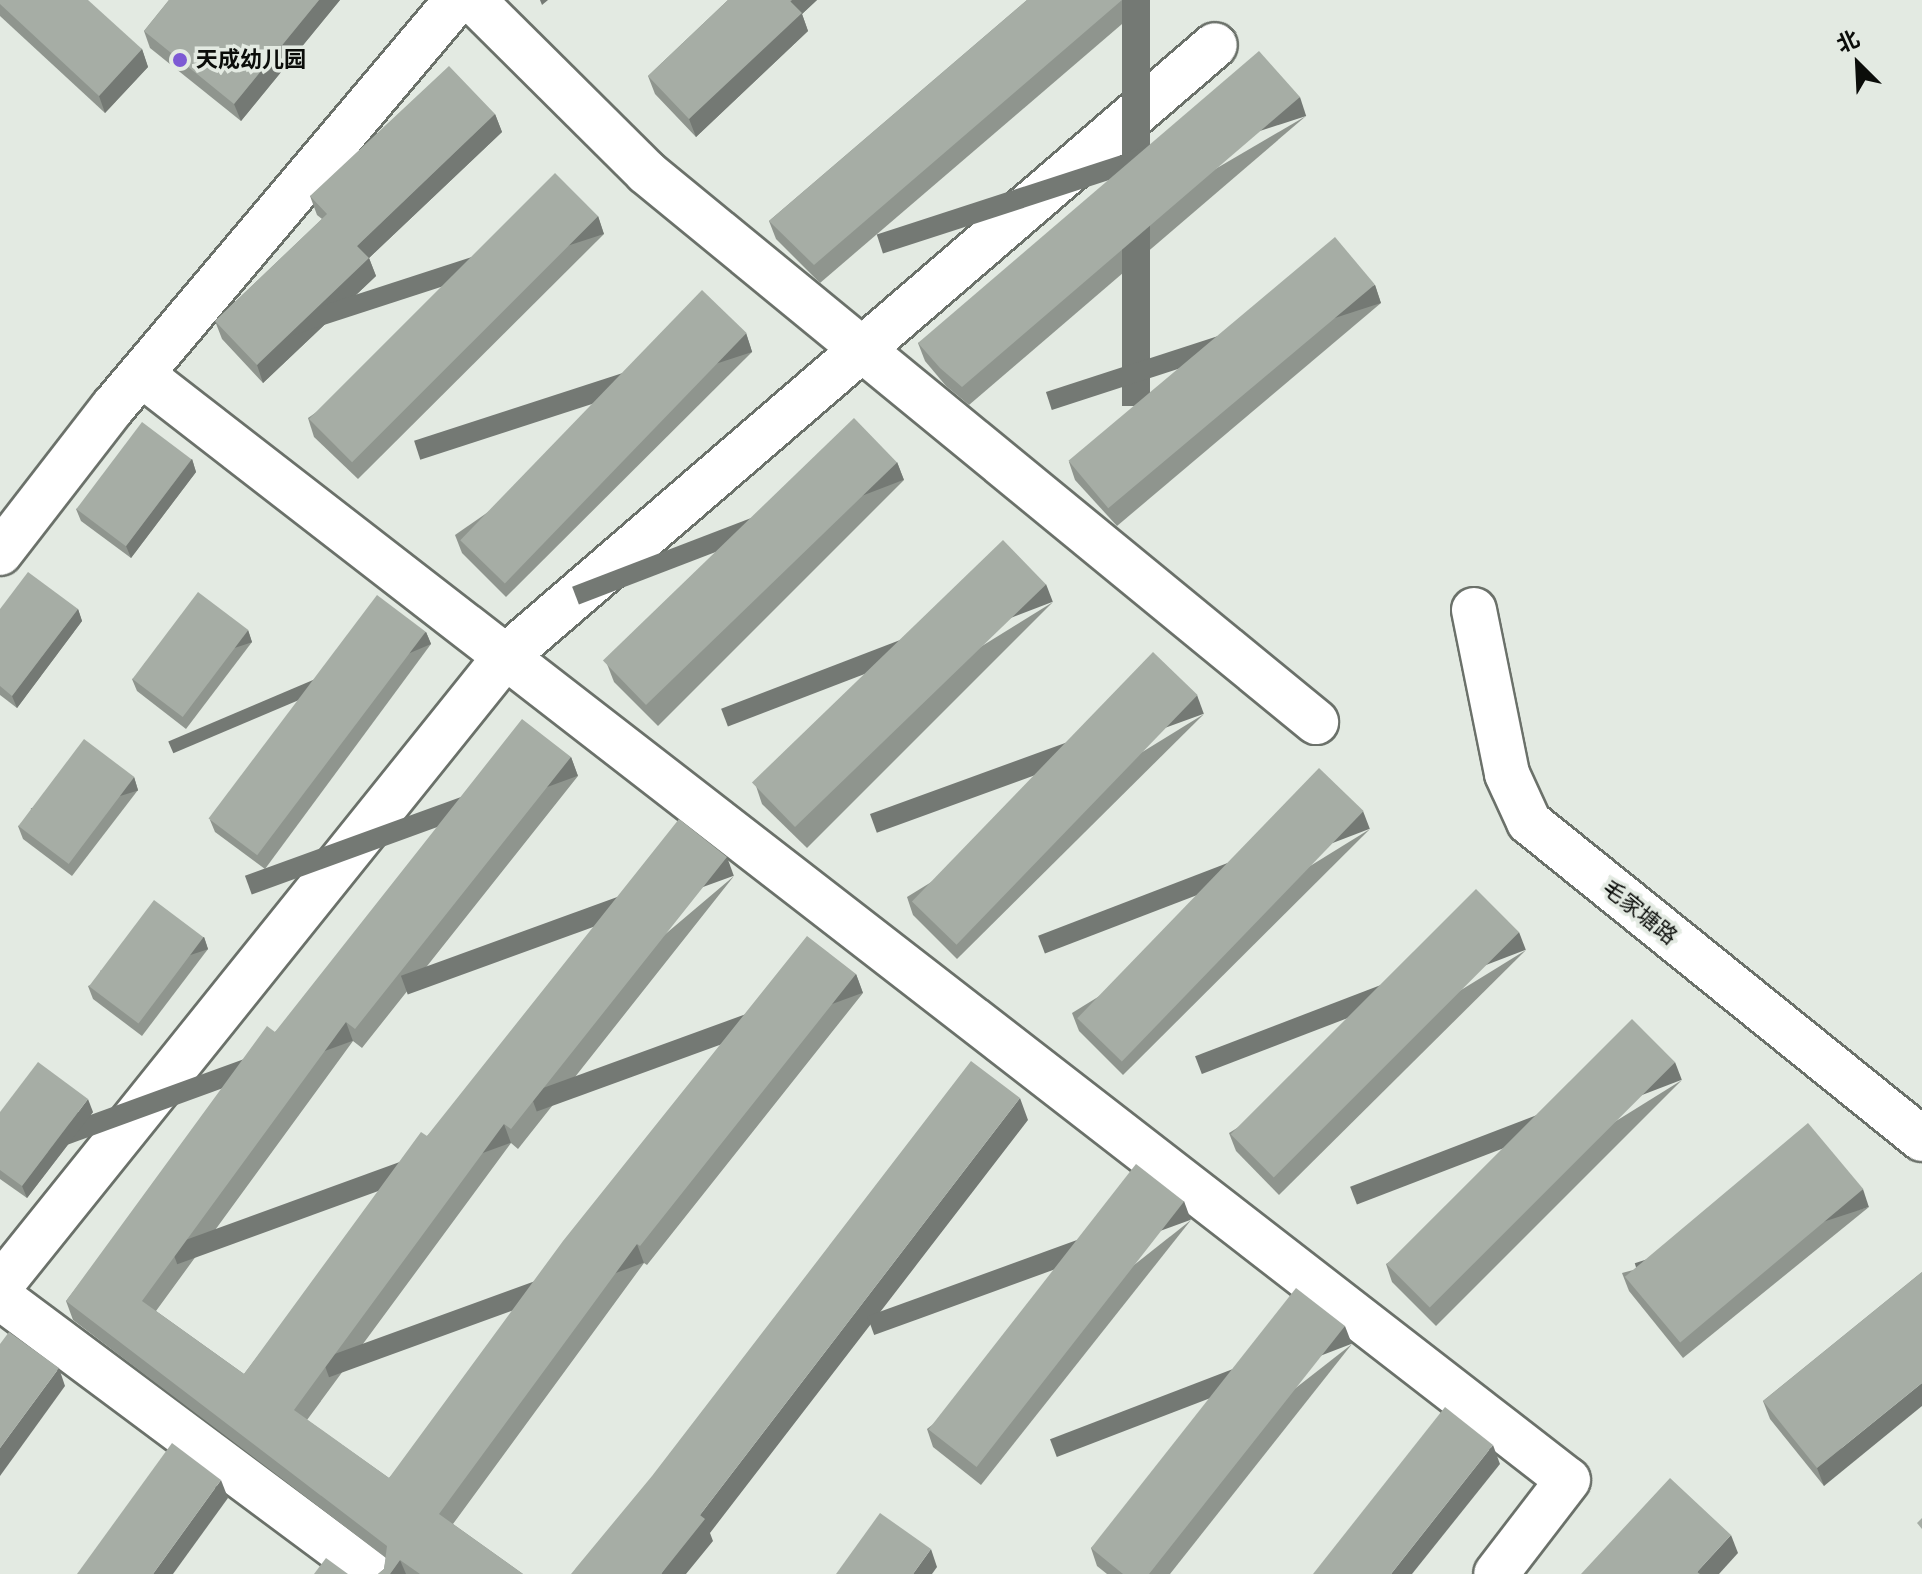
<!DOCTYPE html>
<meta charset="utf-8">
<style>
body{margin:0}
#map{position:relative;width:1922px;height:1574px;overflow:hidden;background:#e3eae2;font-family:"Work Sans","Noto Sans SC",sans-serif}
div>[style]{position:absolute}
.roads{filter:drop-shadow(2px 0 #6b716a) drop-shadow(-2px 0 #6b716a) drop-shadow(0 2px #6b716a) drop-shadow(0 -2px #6b716a)}
.minor>*{height:44px;margin:-22px;padding:0 22px;transform-origin:22px;border-radius:22px;background:#fff}
.wall>*{inset:0;background:#8f958e}
.shaded-wall>*{inset:0;background:#747974;transform-origin:0 0}
.building>*{inset:0;background:#a6ada5;transform-origin:0 0}
.dots>*{width:22px;height:22px;translate:-50% -50%;box-sizing:border-box;border:4px solid #e3eae2;border-radius:50%}
span{translate:-50% -50%;white-space:nowrap;text-align:center;line-height:1.15;-webkit-text-stroke:7px #e3eae2;paint-order:stroke}
.poi-label{font-size:22px;color:#0b0d0a;font-weight:700}
.left{translate:0 -50%;text-align:left}
.street-label{font-size:22px;color:#0b0d0a}
.north{position:absolute;left:1818px;top:24px;width:80px;height:80px;-webkit-text-stroke:6px #e3eae2;paint-order:stroke;rotate:336deg;font-size:22px;font-weight:700;line-height:32px;text-align:center;color:#0b0d0a}
.north::after{content:'';display:block;margin:auto;width:28px;height:36px;background:#0b0d0a;clip-path:polygon(50% 0,100% 100%,50% 72%,0 100%)}
</style>
<div id="map">
<div class="roads">
<div class="minor">
<div style="left:473px;top:0;width:244px;rotate:44.8deg"></div>
<div style="left:646px;top:172px;width:867px;rotate:39.38deg"></div>
<div style="left:141px;top:374px;width:1805px;rotate:37.78deg"></div>
<div style="left:1568px;top:1480px;width:118px;rotate:127.5deg"></div>
<div style="left:0;top:553px;width:185px;rotate:-52.3deg"></div>
<div style="left:113px;top:407px;width:533px;rotate:-49.8deg"></div>
<div style="left:1474px;top:610px;width:167px;rotate:78.6deg"></div>
<div style="left:1507px;top:774px;width:53px;rotate:65.4deg"></div>
<div style="left:1529px;top:822px;width:505px;rotate:38.89deg"></div>
<div style="left:0;top:1286px;width:807px;rotate:-51.24deg"></div>
<div style="left:505px;top:657px;width:937px;rotate:-40.76deg"></div>
<div style="left:0;top:1297px;width:463px;rotate:36.7deg"></div>
</div>
</div>
<div class="wall">
<div style="clip-path:polygon(0 0,142px 49px,148px 67px,105px 113px,0 16px)"></div>
<div style="clip-path:polygon(169px 0,340px 0,241px 121px,150px 48px,144px 31px)"></div>
<div style="clip-path:polygon(728px 0,817px 0,802px 14px,808px 31px,696px 137px,655px 94px,648px 76px)"></div>
<div style="clip-path:polygon(1027px 0,1150px 0,820px 283px,776px 239px,769px 221px)"></div>
<div style="clip-path:polygon(495px 114px,502px 132px,369px 258px,376px 276px,263px 383px,222px 339px,215px 321px,322px 219px,317px 215px,310px 196px)"></div>
<div style="clip-path:polygon(1306px 116px,969px 405px,946px 386px,925px 361px,918px 343px)"></div>
<div style="clip-path:polygon(598px 216px,604px 234px,358px 479px,314px 437px,308px 418px)"></div>
<div style="clip-path:polygon(1375px 285px,1381px 303px,1117px 526px,1075px 480px,1069px 462px)"></div>
<div style="clip-path:polygon(746px 333px,752px 352px,506px 597px,462px 553px,455px 535px)"></div>
<div style="clip-path:polygon(192px 459px,196px 472px,131px 558px,81px 521px,76px 509px)"></div>
<div style="clip-path:polygon(897px 462px,904px 480px,658px 726px,614px 682px,607px 664px)"></div>
<div style="clip-path:polygon(1053px 602px,807px 848px,762px 804px,756px 786px)"></div>
<div style="clip-path:polygon(0 609px,78px 609px,82px 621px,17px 708px,0 695px)"></div>
<div style="clip-path:polygon(248px 630px,252px 642px,186px 729px,137px 691px,132px 679px)"></div>
<div style="clip-path:polygon(426px 632px,431px 644px,265px 869px,215px 832px,210px 820px)"></div>
<div style="clip-path:polygon(1204px 714px,957px 959px,913px 915px,907px 897px)"></div>
<div style="clip-path:polygon(571px 757px,578px 776px,362px 1048px,353px 1041px,156px 1311px,244px 1374px,427px 1136px,734px 876px,518px 1149px,511px 1143px,307px 1420px,389px 1478px,856px 974px,863px 993px,647px 1265px,644px 1263px,453px 1524px,523px 1574px,378px 1574px,384px 1569px,386px 1558px,73px 1320px,66px 1301px,275px 1032px)"></div>
<div style="clip-path:polygon(134px 777px,138px 790px,72px 876px,23px 839px,18px 826px)"></div>
<div style="clip-path:polygon(1370px 829px,1123px 1075px,1079px 1031px,1072px 1013px)"></div>
<div style="clip-path:polygon(204px 937px,208px 949px,142px 1036px,93px 999px,88px 986px)"></div>
<div style="clip-path:polygon(1526px 950px,1279px 1195px,1236px 1151px,1229px 1133px)"></div>
<div style="clip-path:polygon(1682px 1080px,1436px 1326px,1392px 1282px,1386px 1264px)"></div>
<div style="clip-path:polygon(0 1112px,93px 1112px,27px 1198px,0 1179px)"></div>
<div style="clip-path:polygon(1869px 1207px,1683px 1358px,1629px 1291px,1622px 1273px)"></div>
<div style="clip-path:polygon(1191px 1220px,981px 1485px,933px 1447px,927px 1429px)"></div>
<div style="clip-path:polygon(1922px 1272px,1824px 1486px,1770px 1419px,1763px 1401px)"></div>
<div style="clip-path:polygon(1352px 1344px,1170px 1574px,1107px 1574px,1097px 1566px,1091px 1548px)"></div>
</div>
<div class="shaded-wall">
<div style="clip-path:polygon(319px 0,340px 0,241px 121px,234px 104px)"></div>
<div style="clip-path:polygon(540px 0,548px 0,542px 5px)"></div>
<div style="clip-path:polygon(792px 0,817px 0,802px 14px,808px 31px,696px 137px,689px 119px)"></div>
<div style="left:1122px;top:0;width:28px;height:406px"></div>
<div style="clip-path:polygon(142px 49px,148px 67px,105px 113px,99px 96px)"></div>
<div style="left:1300px;top:97px;width:20px;height:445px;rotate:72deg"></div>
<div style="clip-path:polygon(495px 114px,502px 132px,369px 258px,376px 276px,263px 383px,257px 365px,357px 246px)"></div>
<div style="left:598px;top:216px;width:19px;height:347px;rotate:72deg"></div>
<div style="left:1375px;top:285px;width:19px;height:346px;rotate:72deg"></div>
<div style="left:746px;top:333px;width:20px;height:349px;rotate:72deg"></div>
<div style="clip-path:polygon(192px 459px,196px 472px,131px 558px,126px 546px)"></div>
<div style="left:897px;top:462px;width:19px;height:348px;rotate:69deg"></div>
<div style="left:1046px;top:584px;width:19px;height:348px;rotate:69deg"></div>
<div style="clip-path:polygon(78px 609px,82px 621px,17px 708px,12px 696px)"></div>
<div style="left:248px;top:630px;width:13px;height:109px;rotate:72deg"></div>
<div style="left:426px;top:632px;width:13px;height:280px;rotate:67deg"></div>
<div style="left:1197px;top:695px;width:20px;height:348px;rotate:70deg"></div>
<div style="left:571px;top:757px;width:20px;height:347px;rotate:70deg"></div>
<div style="left:134px;top:777px;width:14px;height:108px;rotate:73deg"></div>
<div style="left:1363px;top:811px;width:19px;height:348px;rotate:69deg"></div>
<div style="left:727px;top:857px;width:20px;height:347px;rotate:70deg"></div>
<div style="left:1519px;top:932px;width:19px;height:347px;rotate:69deg"></div>
<div style="left:204px;top:937px;width:13px;height:109px;rotate:72deg"></div>
<div style="left:856px;top:974px;width:20px;height:347px;rotate:70deg"></div>
<div style="left:346px;top:1022px;width:20px;height:346px;rotate:70deg"></div>
<div style="left:1675px;top:1062px;width:19px;height:348px;rotate:69deg"></div>
<div style="clip-path:polygon(1020px 1098px,1028px 1120px,710px 1533px,713px 1541px,686px 1574px,661px 1574px,700px 1515px)"></div>
<div style="clip-path:polygon(88px 1099px,93px 1112px,27px 1198px,22px 1186px)"></div>
<div style="left:504px;top:1124px;width:20px;height:355px;rotate:70deg"></div>
<div style="left:1863px;top:1189px;width:19px;height:240px;rotate:72deg"></div>
<div style="left:1184px;top:1201px;width:20px;height:337px;rotate:70deg"></div>
<div style="left:637px;top:1244px;width:20px;height:335px;rotate:70deg"></div>
<div style="left:1345px;top:1326px;width:19px;height:316px;rotate:69deg"></div>
<div style="clip-path:polygon(59px 1368px,65px 1386px,0 1476px,0 1448px)"></div>
<div style="clip-path:polygon(1922px 1383px,1922px 1406px,1824px 1486px,1817px 1468px)"></div>
<div style="clip-path:polygon(1493px 1445px,1500px 1464px,1412px 1574px,1391px 1574px)"></div>
<div style="clip-path:polygon(221px 1480px,228px 1498px,173px 1574px,153px 1574px)"></div>
<div style="clip-path:polygon(1731px 1535px,1738px 1553px,1719px 1574px,1698px 1574px,1697px 1572px)"></div>
<div style="clip-path:polygon(931px 1549px,937px 1567px,932px 1574px,913px 1574px)"></div>
<div style="clip-path:polygon(400px 1560px,406px 1574px,390px 1574px)"></div>
</div>
<div class="building">
<div style="clip-path:polygon(0 0,88px 0,142px 49px,99px 96px,0 4px)"></div>
<div style="clip-path:polygon(169px 0,319px 0,234px 104px,144px 31px)"></div>
<div style="clip-path:polygon(728px 0,792px 0,790px 1px,802px 13px,689px 119px,648px 76px)"></div>
<div style="clip-path:polygon(1027px 0,1122px 0,814px 265px,769px 221px)"></div>
<div style="clip-path:polygon(1259px 51px,1300px 97px,962px 387px,940px 368px,918px 343px)"></div>
<div style="clip-path:polygon(449px 66px,495px 114px,357px 246px,369px 258px,257px 365px,215px 321px,327px 214px,310px 196px)"></div>
<div style="left:555px;top:173px;width:61px;height:348px;rotate:45deg"></div>
<div style="left:1335px;top:237px;width:62px;height:348px;rotate:50deg"></div>
<div style="left:702px;top:290px;width:62px;height:348px;rotate:44deg"></div>
<div style="left:854px;top:418px;width:62px;height:349px;rotate:46deg"></div>
<div style="left:142px;top:422px;width:62px;height:109px;rotate:37deg"></div>
<div style="left:1003px;top:540px;width:62px;height:349px;rotate:46deg"></div>
<div style="clip-path:polygon(28px 572px,78px 609px,12px 696px,0 686px,0 609px)"></div>
<div style="left:198px;top:592px;width:63px;height:109px;rotate:37deg"></div>
<div style="left:377px;top:595px;width:61px;height:280px;rotate:37deg"></div>
<div style="left:1153px;top:652px;width:62px;height:347px;rotate:44deg"></div>
<div style="clip-path:polygon(522px 719px,571px 757px,355px 1029px,346px 1022px,142px 1301px,244px 1374px,421px 1132px,427px 1136px,679px 819px,727px 857px,511px 1129px,504px 1124px,294px 1410px,389px 1478px,563px 1241px,807px 936px,856px 974px,640px 1246px,637px 1244px,439px 1514px,523px 1574px,420px 1574px,400px 1560px,390px 1574px,378px 1574px,384px 1569px,387px 1546px,66px 1301px,267px 1026px,275px 1032px)"></div>
<div style="left:84px;top:739px;width:63px;height:109px;rotate:37deg"></div>
<div style="left:1319px;top:768px;width:62px;height:348px;rotate:44deg"></div>
<div style="left:1476px;top:889px;width:61px;height:347px;rotate:45deg"></div>
<div style="left:154px;top:900px;width:62px;height:108px;rotate:37deg"></div>
<div style="left:1632px;top:1019px;width:61px;height:347px;rotate:45deg"></div>
<div style="clip-path:polygon(971px 1061px,1020px 1098px,700px 1515px,705px 1519px,661px 1574px,571px 1574px,652px 1476px)"></div>
<div style="clip-path:polygon(38px 1062px,88px 1099px,22px 1186px,0 1170px,0 1112px)"></div>
<div style="left:1808px;top:1123px;width:86px;height:239px;rotate:50deg"></div>
<div style="left:1136px;top:1164px;width:61px;height:337px;rotate:38deg"></div>
<div style="clip-path:polygon(1922px 1272px,1922px 1383px,1817px 1468px,1763px 1401px)"></div>
<div style="clip-path:polygon(1296px 1288px,1345px 1326px,1149px 1574px,1123px 1574px,1091px 1548px)"></div>
<div style="clip-path:polygon(9px 1332px,59px 1368px,0 1448px,0 1344px)"></div>
<div style="clip-path:polygon(1445px 1407px,1493px 1445px,1391px 1574px,1313px 1574px)"></div>
<div style="clip-path:polygon(172px 1443px,221px 1480px,153px 1574px,77px 1574px)"></div>
<div style="clip-path:polygon(1670px 1478px,1731px 1535px,1697px 1572px,1700px 1574px,1581px 1574px)"></div>
<div style="clip-path:polygon(880px 1513px,931px 1549px,913px 1574px,836px 1574px)"></div>
<div style="clip-path:polygon(1922px 1518px,1922px 1529px,1917px 1523px)"></div>
<div style="clip-path:polygon(326px 1558px,348px 1574px,314px 1574px)"></div>
</div>
<div class="dots">
<div style="left:180px;top:60px;background:#7d5ad4"></div>
</div>
<div class="poi-label">
<span class="left" style="left:196px;top:60px">天成幼儿园</span>
</div>
<div class="street-label">
<span style="left:1640px;top:912px;rotate:39deg">毛家塘路</span>
</div>
<div class="north">北</div>
</div>
